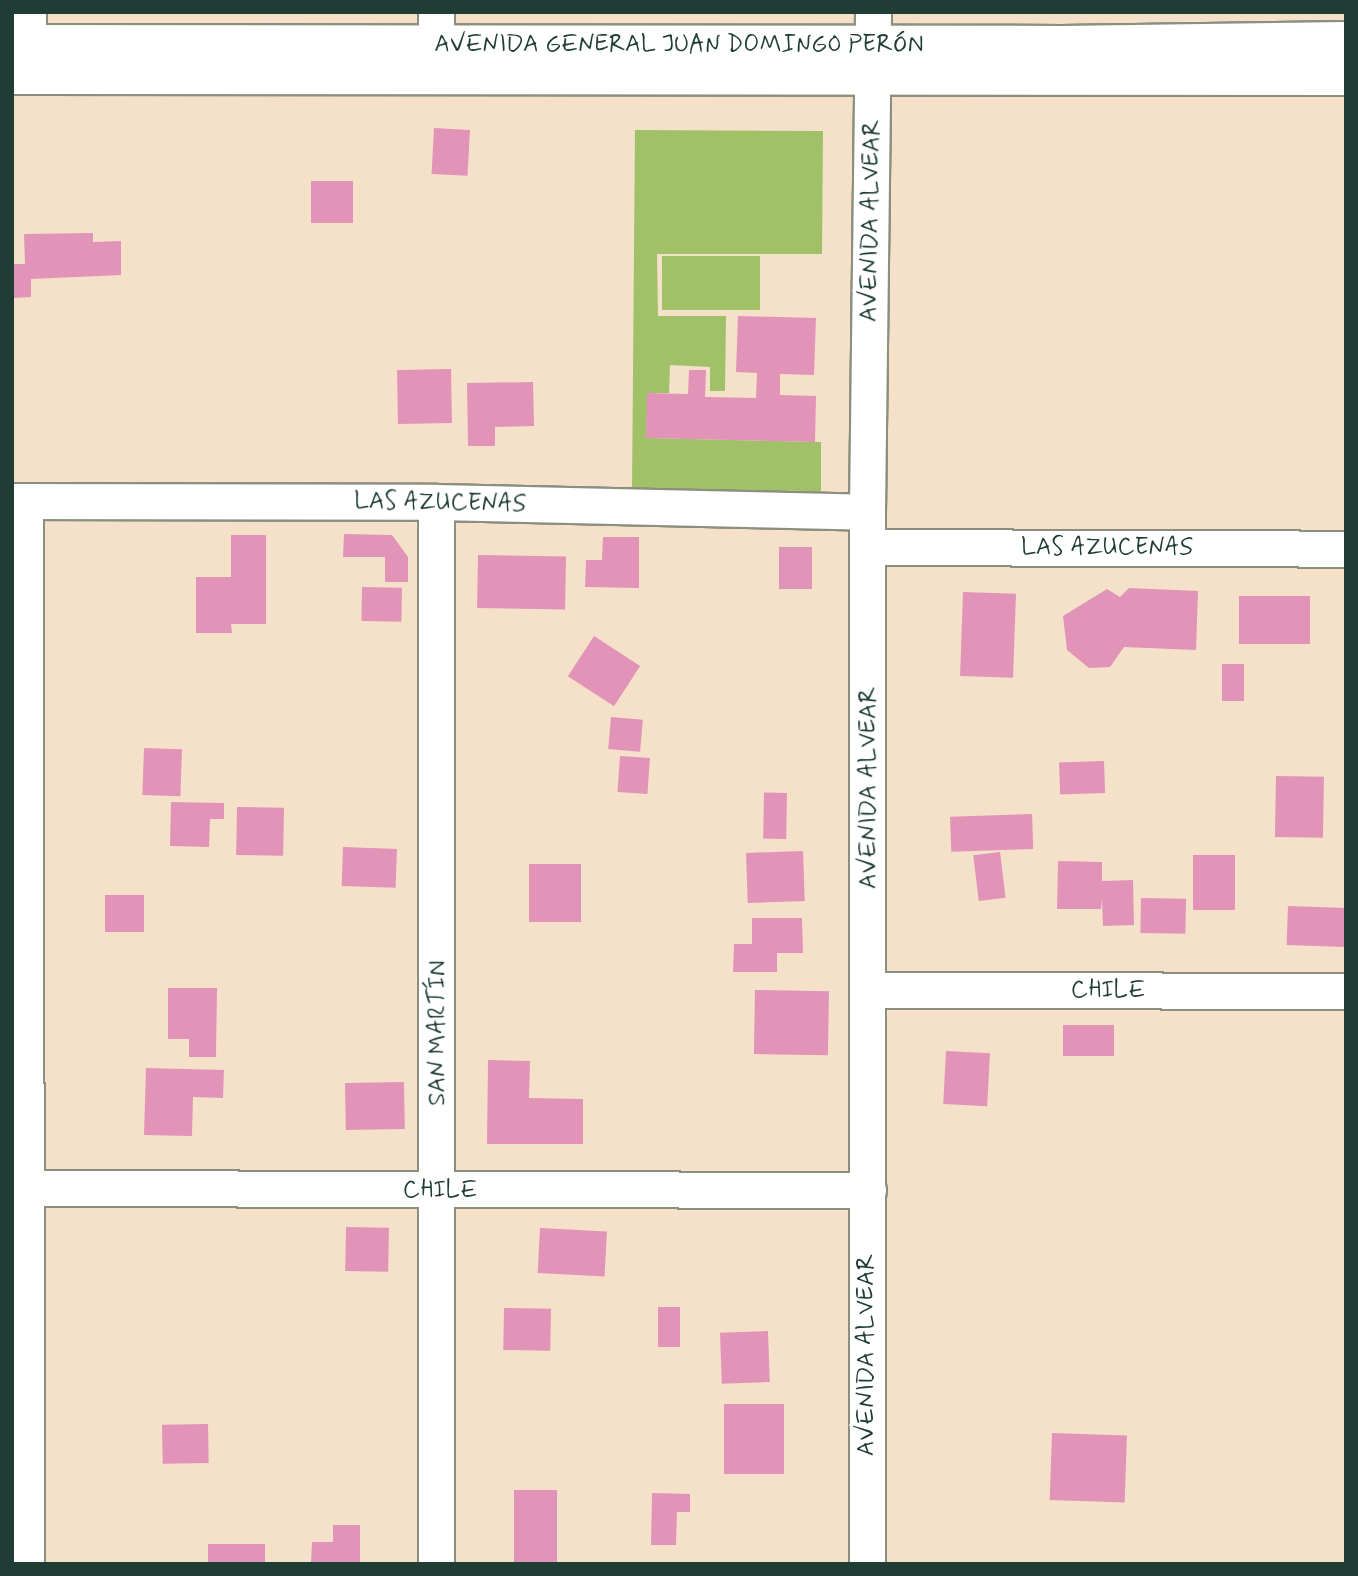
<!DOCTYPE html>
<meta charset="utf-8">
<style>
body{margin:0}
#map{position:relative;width:1358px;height:1576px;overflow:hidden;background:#f5e1c9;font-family:Mynerve,sans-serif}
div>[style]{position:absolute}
.green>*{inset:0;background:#a1c169;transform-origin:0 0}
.building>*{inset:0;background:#e194b7;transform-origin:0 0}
.roads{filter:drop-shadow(2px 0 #8a8f7e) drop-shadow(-2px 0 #8a8f7e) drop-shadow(0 2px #8a8f7e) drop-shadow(0 -2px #8a8f7e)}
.minor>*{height:35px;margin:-17.5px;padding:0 17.5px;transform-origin:17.5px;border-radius:17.5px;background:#fff}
.major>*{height:38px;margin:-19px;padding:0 19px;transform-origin:19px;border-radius:19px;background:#fff}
span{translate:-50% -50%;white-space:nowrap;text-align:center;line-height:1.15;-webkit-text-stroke:5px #fff;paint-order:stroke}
.street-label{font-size:24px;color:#1f3d34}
.frame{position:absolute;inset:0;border:14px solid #1f3d34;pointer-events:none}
</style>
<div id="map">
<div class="green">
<div style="clip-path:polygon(635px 130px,823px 131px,822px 254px,657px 254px,658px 316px,726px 316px,725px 391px,710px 391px,710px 367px,670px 365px,669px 393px,648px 393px,646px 438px,821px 442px,821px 491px,632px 490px)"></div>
<div style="left:662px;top:256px;width:98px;height:54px"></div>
</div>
<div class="building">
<div style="left:434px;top:128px;width:36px;height:46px;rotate:3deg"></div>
<div style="left:311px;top:181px;width:42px;height:42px"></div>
<div style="clip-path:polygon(93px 233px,93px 242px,121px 241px,121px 275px,31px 279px,31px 297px,12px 298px,12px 264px,25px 264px,24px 234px)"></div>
<div style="clip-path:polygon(738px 316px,816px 318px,814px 375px,780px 374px,780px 395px,816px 396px,815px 442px,646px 438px,647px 393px,688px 394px,689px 370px,706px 370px,705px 397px,756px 398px,757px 373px,736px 372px)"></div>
<div style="left:451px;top:369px;width:54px;height:54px;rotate:89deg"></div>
<div style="clip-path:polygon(533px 382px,534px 426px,495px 427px,495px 446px,468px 446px,467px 383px)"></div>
<div style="clip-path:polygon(344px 534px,392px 535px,408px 557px,408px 582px,385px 582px,385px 557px,343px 557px)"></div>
<div style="clip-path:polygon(231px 535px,266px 535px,266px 624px,231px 624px,232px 633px,196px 633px,196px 577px,231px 577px)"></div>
<div style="clip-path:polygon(603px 537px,639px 537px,639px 588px,585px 587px,586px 560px,602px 560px)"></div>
<div style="left:779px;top:547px;width:33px;height:42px"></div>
<div style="left:478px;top:555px;width:88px;height:53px;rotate:1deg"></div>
<div style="left:362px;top:587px;width:40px;height:34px;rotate:1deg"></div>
<div style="clip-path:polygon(1129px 588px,1198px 591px,1196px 650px,1124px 647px,1110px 667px,1089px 668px,1067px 650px,1063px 616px,1107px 589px,1120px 597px)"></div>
<div style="left:963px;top:592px;width:53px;height:84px;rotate:2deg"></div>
<div style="left:1310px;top:596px;width:48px;height:71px;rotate:90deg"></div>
<div style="left:594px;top:636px;width:55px;height:48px;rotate:33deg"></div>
<div style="left:1222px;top:664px;width:22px;height:37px"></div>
<div style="left:611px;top:717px;width:32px;height:32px;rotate:5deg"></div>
<div style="left:144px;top:748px;width:38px;height:47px;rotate:2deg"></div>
<div style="left:620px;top:756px;width:30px;height:36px;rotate:4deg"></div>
<div style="left:1104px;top:761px;width:32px;height:45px;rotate:88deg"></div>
<div style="left:1276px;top:776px;width:48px;height:61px;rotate:1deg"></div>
<div style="left:787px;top:793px;width:46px;height:23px;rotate:91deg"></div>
<div style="clip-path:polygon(171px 802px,224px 803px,224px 819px,210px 819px,209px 847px,170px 846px)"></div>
<div style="left:237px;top:807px;width:47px;height:48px;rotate:1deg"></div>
<div style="left:1032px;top:814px;width:35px;height:82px;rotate:88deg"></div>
<div style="left:343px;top:847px;width:54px;height:39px;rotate:2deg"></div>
<div style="left:803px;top:851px;width:50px;height:57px;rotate:88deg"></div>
<div style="left:1000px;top:852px;width:46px;height:27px;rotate:83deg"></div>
<div style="left:1235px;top:855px;width:55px;height:42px;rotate:90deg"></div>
<div style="clip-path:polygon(1058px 861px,1102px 862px,1102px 881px,1133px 880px,1134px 925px,1103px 926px,1102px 899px,1101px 909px,1057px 909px)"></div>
<div style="left:581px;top:864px;width:58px;height:52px;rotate:90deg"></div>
<div style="left:144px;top:895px;width:37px;height:39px;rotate:90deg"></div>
<div style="left:1141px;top:898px;width:45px;height:35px;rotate:1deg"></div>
<div style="left:1288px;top:906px;width:58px;height:39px;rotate:2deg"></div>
<div style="clip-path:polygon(752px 918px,802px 918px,803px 953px,777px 953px,777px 972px,733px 972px,734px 944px,752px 944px)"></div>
<div style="clip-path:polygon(168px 988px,217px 988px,216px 1057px,189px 1057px,189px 1039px,168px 1039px)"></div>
<div style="left:755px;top:990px;width:74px;height:64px;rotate:1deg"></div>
<div style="left:1063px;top:1025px;width:51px;height:31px"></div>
<div style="left:946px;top:1051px;width:44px;height:53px;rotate:3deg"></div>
<div style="clip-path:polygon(488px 1060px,530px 1061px,529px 1098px,583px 1099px,583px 1144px,487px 1144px)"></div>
<div style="clip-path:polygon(146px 1068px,224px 1070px,223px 1098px,193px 1097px,192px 1136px,144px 1135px)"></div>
<div style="left:404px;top:1082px;width:47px;height:59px;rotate:89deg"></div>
<div style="left:346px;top:1227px;width:43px;height:44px;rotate:1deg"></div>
<div style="left:540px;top:1228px;width:67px;height:45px;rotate:3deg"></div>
<div style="left:658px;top:1307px;width:22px;height:40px"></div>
<div style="left:504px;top:1308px;width:47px;height:42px;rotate:1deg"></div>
<div style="left:768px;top:1331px;width:51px;height:48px;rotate:88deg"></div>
<div style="left:724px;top:1404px;width:60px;height:70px"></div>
<div style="left:208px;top:1424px;width:39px;height:46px;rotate:89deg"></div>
<div style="left:1052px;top:1433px;width:75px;height:67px;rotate:2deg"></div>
<div style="left:514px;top:1490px;width:43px;height:74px"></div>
<div style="clip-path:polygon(652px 1493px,690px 1494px,690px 1512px,677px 1512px,676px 1545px,651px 1545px)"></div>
<div style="clip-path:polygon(333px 1525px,360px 1525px,360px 1564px,311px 1564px,312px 1542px,333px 1542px)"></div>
<div style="left:208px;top:1544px;width:57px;height:20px"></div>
</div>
<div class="roads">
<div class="minor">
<div style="left:28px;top:12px;width:32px;rotate:88deg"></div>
<div style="left:436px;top:12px;width:33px;rotate:90deg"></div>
<div style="left:12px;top:501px;width:424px;rotate:0.1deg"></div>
<div style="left:436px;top:502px;width:431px;rotate:1.3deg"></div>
<div style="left:25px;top:501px;width:1063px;rotate:89.95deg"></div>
<div style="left:868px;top:547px;width:478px;rotate:0.2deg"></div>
<div style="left:870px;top:990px;width:476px;rotate:0.1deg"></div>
<div style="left:12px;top:1188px;width:856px;rotate:0.13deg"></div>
<div style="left:436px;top:1564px;width:1062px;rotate:-90deg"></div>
<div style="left:867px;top:1564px;width:1052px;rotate:-90deg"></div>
<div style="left:867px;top:512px;width:500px;rotate:-89.31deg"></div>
</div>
<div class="major">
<div style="left:12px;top:44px;width:1050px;rotate:0.05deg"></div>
<div style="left:1062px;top:45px;width:284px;rotate:-0.8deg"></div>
<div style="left:12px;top:75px;width:1334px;rotate:0.04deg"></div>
</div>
</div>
<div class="street-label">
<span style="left:679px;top:45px">AVENIDA GENERAL JUAN DOMINGO PERÓN</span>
<span style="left:871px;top:221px;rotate:-89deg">AVENIDA ALVEAR</span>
<span style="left:440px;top:503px;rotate:1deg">LAS AZUCENAS</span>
<span style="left:1107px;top:548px">LAS AZUCENAS</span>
<span style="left:869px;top:788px;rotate:-90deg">AVENIDA ALVEAR</span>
<span style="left:1108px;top:991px">CHILE</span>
<span style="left:438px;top:1033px;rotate:-90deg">SAN MARTÍN</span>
<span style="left:440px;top:1191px">CHILE</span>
<span style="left:867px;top:1355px;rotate:-90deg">AVENIDA ALVEAR</span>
</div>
<div class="frame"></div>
</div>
